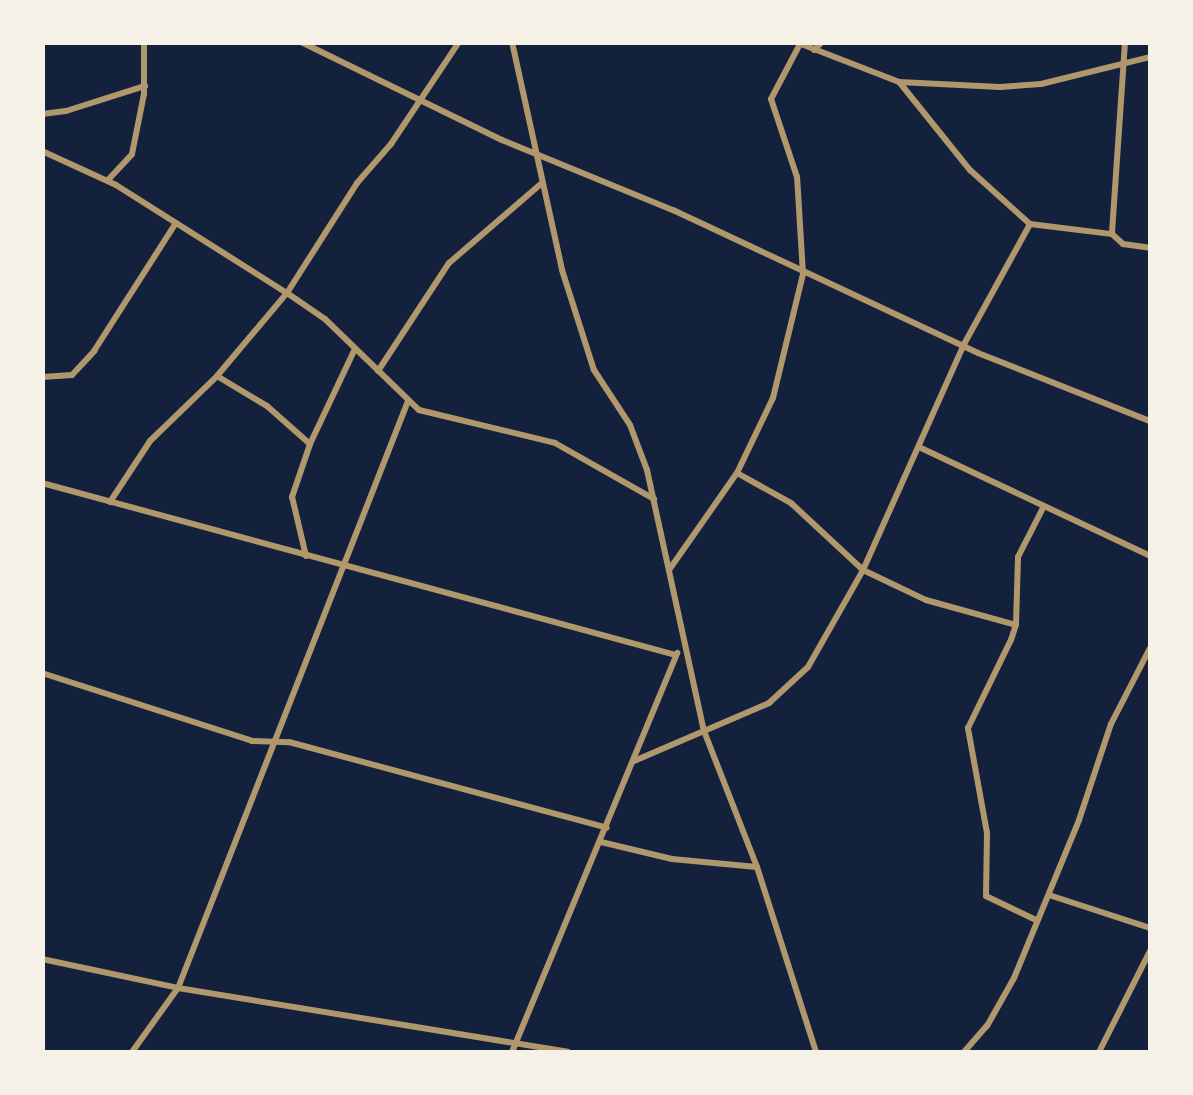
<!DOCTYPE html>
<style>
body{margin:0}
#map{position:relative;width:1193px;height:1095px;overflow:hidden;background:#14213d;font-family:"Noto Serif",serif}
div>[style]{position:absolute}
.minor>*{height:6px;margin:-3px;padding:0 3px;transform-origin:3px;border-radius:3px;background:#b1986c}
span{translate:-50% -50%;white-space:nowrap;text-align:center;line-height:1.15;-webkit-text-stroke:10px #f6f1e7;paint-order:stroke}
.frame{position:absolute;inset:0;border:45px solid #f6f1e7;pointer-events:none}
</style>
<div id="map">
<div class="minor">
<div style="left:301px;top:42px;width:224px;rotate:26deg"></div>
<div style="left:502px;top:140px;width:185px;rotate:22.3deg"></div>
<div style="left:673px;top:210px;width:337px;rotate:25.1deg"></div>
<div style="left:978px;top:353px;width:185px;rotate:21.6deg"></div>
<div style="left:512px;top:42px;width:233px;rotate:77.6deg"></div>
<div style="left:562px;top:270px;width:105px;rotate:72.3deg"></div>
<div style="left:594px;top:370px;width:66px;rotate:56.8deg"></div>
<div style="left:630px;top:425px;width:48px;rotate:69.3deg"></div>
<div style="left:647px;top:470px;width:267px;rotate:77.7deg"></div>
<div style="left:704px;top:731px;width:146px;rotate:68.7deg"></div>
<div style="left:757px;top:867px;width:194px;rotate:72.3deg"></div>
<div style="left:796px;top:42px;width:110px;rotate:21.2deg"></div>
<div style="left:899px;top:82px;width:101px;rotate:2.8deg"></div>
<div style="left:1000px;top:87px;width:41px;rotate:-4.2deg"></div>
<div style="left:1041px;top:84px;width:112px;rotate:-13.9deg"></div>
<div style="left:1125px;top:42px;width:192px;rotate:93.9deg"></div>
<div style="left:1112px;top:234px;width:15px;rotate:42deg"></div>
<div style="left:1123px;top:244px;width:27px;rotate:8deg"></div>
<div style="left:814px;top:50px;width:11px;rotate:-45deg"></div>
<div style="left:900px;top:83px;width:112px;rotate:51.2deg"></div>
<div style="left:970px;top:170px;width:81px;rotate:42deg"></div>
<div style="left:1030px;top:224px;width:83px;rotate:7deg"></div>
<div style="left:42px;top:114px;width:24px;rotate:-7deg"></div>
<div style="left:66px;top:111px;width:83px;rotate:-17.6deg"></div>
<div style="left:42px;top:151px;width:81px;rotate:24.7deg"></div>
<div style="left:116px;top:185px;width:202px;rotate:32.3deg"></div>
<div style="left:287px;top:293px;width:46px;rotate:34.4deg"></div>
<div style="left:325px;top:319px;width:131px;rotate:44.1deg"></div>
<div style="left:419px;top:410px;width:140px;rotate:13.6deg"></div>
<div style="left:555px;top:443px;width:114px;rotate:29.5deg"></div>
<div style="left:42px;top:169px;width:42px;rotate:90deg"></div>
<div style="left:108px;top:180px;width:35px;rotate:-47deg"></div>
<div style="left:132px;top:154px;width:61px;rotate:-78.7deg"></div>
<div style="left:144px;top:94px;width:52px;rotate:-90deg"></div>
<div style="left:378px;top:371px;width:129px;rotate:-56.7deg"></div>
<div style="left:449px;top:263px;width:121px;rotate:-40.7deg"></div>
<div style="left:217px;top:376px;width:58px;rotate:31deg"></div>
<div style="left:267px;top:406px;width:57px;rotate:41.5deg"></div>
<div style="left:42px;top:377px;width:30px;rotate:-4deg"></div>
<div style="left:72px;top:375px;width:33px;rotate:-47deg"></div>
<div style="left:94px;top:351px;width:152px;rotate:-57.4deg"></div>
<div style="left:921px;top:448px;width:253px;rotate:25.2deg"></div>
<div style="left:737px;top:473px;width:62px;rotate:29.1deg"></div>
<div style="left:791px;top:503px;width:98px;rotate:42.9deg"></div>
<div style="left:863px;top:570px;width:70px;rotate:25.5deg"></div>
<div style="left:926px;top:600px;width:93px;rotate:15.5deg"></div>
<div style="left:42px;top:483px;width:657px;rotate:15.18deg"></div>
<div style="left:110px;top:502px;width:73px;rotate:-56.7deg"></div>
<div style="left:150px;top:441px;width:93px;rotate:-44.1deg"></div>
<div style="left:217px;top:376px;width:109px;rotate:-49.9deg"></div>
<div style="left:287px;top:293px;width:130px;rotate:-57.5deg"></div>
<div style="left:357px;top:183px;width:52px;rotate:-48.9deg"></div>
<div style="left:391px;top:144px;width:123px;rotate:-56.3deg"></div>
<div style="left:306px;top:556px;width:61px;rotate:-103.3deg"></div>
<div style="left:292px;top:497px;width:56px;rotate:-71.2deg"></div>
<div style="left:310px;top:444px;width:105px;rotate:-64.7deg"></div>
<div style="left:669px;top:570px;width:118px;rotate:-55deg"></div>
<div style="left:737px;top:473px;width:83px;rotate:-64.4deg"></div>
<div style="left:773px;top:398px;width:128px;rotate:-76.4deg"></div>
<div style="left:803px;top:274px;width:97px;rotate:-93.5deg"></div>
<div style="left:797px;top:177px;width:82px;rotate:-108.4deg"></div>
<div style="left:771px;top:99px;width:62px;rotate:-62.2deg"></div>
<div style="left:42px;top:673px;width:221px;rotate:17.9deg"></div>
<div style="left:252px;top:741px;width:37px;rotate:2deg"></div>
<div style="left:289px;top:742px;width:329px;rotate:15.1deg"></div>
<div style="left:634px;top:761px;width:147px;rotate:-23.2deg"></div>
<div style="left:769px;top:703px;width:53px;rotate:-42.7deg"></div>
<div style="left:808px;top:667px;width:112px;rotate:-60.4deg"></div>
<div style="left:863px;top:570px;width:245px;rotate:-65.9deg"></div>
<div style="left:963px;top:346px;width:139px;rotate:-61.2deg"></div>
<div style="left:601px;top:842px;width:73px;rotate:13.5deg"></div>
<div style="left:672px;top:859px;width:85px;rotate:5.4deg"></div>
<div style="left:1049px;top:895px;width:106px;rotate:18.1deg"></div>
<div style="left:1036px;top:920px;width:55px;rotate:-154.4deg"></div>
<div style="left:986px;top:896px;width:63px;rotate:-89.1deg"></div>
<div style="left:987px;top:833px;width:107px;rotate:-100.3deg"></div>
<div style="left:968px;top:728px;width:98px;rotate:-64deg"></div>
<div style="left:1011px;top:640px;width:16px;rotate:-72deg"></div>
<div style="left:1016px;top:625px;width:68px;rotate:-88.3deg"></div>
<div style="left:1018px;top:557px;width:57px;rotate:-63deg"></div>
<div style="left:42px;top:959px;width:139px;rotate:12deg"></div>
<div style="left:178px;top:988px;width:395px;rotate:9.3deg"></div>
<div style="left:132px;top:1052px;width:79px;rotate:-54.3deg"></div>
<div style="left:178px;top:988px;width:630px;rotate:-68.6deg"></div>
<div style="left:512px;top:1052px;width:432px;rotate:-67.5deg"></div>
<div style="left:964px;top:1052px;width:35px;rotate:-49deg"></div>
<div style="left:987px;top:1026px;width:55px;rotate:-60.6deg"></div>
<div style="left:1014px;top:978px;width:171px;rotate:-67.6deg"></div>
<div style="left:1079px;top:820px;width:101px;rotate:-71.6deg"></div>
<div style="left:1111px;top:724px;width:85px;rotate:-62.8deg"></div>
<div style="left:1099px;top:1052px;width:113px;rotate:-63.2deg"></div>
</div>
<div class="frame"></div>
</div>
